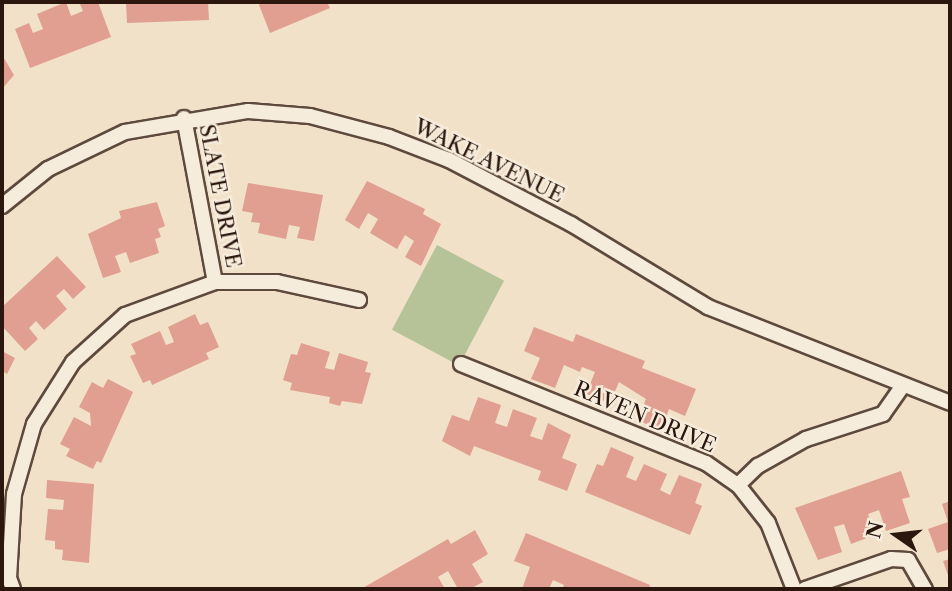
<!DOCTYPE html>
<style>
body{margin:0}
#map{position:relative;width:952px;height:591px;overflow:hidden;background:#f1e1c8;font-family:"Libre Caslon Text",serif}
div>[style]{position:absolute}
.green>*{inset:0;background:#b6c399;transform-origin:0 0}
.building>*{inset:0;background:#e09f90}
.roads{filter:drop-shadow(2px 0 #5d4a3d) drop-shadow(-2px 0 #5d4a3d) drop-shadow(0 2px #5d4a3d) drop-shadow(0 -2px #5d4a3d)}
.minor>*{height:14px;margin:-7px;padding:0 7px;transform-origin:7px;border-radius:7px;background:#f6ecdb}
span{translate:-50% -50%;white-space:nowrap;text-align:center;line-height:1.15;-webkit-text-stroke:5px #f6ecdb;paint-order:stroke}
.street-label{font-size:21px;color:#2c170f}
.frame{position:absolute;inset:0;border:4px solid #2c170f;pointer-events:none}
.north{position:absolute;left:861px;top:500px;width:70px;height:70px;-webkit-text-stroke:5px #f6ecdb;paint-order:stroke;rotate:284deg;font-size:19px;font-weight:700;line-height:28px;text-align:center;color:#2c170f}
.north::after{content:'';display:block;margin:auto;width:24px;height:32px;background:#2c170f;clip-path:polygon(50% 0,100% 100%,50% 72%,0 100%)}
</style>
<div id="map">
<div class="green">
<div style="left:437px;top:245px;width:76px;height:96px;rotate:28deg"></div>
</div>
<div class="building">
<div style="clip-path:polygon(66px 2px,71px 16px,83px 11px,79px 2px,98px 2px,111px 37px,30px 68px,15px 29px,29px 23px,33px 33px,43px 29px,37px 14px)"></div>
<div style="clip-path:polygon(126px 2px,208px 2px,209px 20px,127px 23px)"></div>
<div style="clip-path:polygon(261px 2px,327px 2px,330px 8px,270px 33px,259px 5px)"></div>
<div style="clip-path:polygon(2px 55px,14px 75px,2px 89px)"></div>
<div style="clip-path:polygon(367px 181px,425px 209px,423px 214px,441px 224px,421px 266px,405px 257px,414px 241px,405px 235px,397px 249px,370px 233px,378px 219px,368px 213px,359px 229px,345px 220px)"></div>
<div style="clip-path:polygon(248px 183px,323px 195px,314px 241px,297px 238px,300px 227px,289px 225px,286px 239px,258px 233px,260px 223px,251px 222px,253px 213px,242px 211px)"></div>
<div style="clip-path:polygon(157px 202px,165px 226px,158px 229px,161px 237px,155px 239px,159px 253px,130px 263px,126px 252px,115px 256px,121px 272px,103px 278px,88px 234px,121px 218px,119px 211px)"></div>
<div style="clip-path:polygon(57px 256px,86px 287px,73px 299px,64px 289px,56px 296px,67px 309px,44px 330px,36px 321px,29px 328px,38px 339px,25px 351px,2px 326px,2px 307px)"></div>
<div style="clip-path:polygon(195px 314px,200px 325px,208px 322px,219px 347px,206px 353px,209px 359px,152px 385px,150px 380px,143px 383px,130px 356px,136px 354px,131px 344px,160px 331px,166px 345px,174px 342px,168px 327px)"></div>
<div style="clip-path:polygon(534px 327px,573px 342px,576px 334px,645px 361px,642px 368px,696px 389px,685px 416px,669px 409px,661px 430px,637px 420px,646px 399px,619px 382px,610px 403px,586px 394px,595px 372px,582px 367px,580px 372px,564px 365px,555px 388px,531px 379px,540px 358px,524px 351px)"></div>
<div style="clip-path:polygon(301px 343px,330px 352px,325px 368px,334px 370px,339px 353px,368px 362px,365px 372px,371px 373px,362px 404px,342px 401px,340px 406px,329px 403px,330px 397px,290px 390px,292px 383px,283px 380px,291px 354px,297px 355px)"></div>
<div style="clip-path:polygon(2px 351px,15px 358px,7px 374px,2px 371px)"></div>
<div style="clip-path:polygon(108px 379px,133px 392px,101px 463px,97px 461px,93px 469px,66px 456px,70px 449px,60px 444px,74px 417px,91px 426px,90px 413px,79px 407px,92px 382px,103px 388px)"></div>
<div style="clip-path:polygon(478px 397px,501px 405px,495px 423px,507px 427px,513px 409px,537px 418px,530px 436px,542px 440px,548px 423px,571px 435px,562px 458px,577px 464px,567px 491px,538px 480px,541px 471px,474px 446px,470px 456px,442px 441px,452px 415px,469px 421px)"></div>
<div style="clip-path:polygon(611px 447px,634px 457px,626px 477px,636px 481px,644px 464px,667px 474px,660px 490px,670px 495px,679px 475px,702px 484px,695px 503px,702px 506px,690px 535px,585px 492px,597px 464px,603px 466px)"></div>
<div style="clip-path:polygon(901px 471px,910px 497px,902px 499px,910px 523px,886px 531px,879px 510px,868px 514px,875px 535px,851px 544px,844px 524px,834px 527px,842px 552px,818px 560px,795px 508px)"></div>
<div style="clip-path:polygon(47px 480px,94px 484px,89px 563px,62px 560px,63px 550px,55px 549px,55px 541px,45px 540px,48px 509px,63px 510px,64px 500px,46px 498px)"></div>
<div style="clip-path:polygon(950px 501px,950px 549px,937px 553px,928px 529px,948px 522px,942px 504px)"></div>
<div style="clip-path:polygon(475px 530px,488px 554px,472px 564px,483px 582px,470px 589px,458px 589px,448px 571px,438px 577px,445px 589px,361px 589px,448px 539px,451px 544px)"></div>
<div style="clip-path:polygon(526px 533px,650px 585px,649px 589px,562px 589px,564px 585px,553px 580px,549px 589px,522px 589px,530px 567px,514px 561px)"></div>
<div style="clip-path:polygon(950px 559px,950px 581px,943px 561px)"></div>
</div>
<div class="roads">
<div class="minor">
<div style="left:184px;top:118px;width:167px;rotate:79.3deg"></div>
<div style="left:2px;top:206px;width:59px;rotate:-38.8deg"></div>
<div style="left:48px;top:169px;width:85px;rotate:-25.7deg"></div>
<div style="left:125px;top:132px;width:125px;rotate:-9.7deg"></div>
<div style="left:248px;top:111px;width:62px;rotate:4.6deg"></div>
<div style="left:310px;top:116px;width:82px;rotate:14.9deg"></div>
<div style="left:389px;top:137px;width:64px;rotate:21deg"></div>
<div style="left:449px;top:160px;width:138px;rotate:27.7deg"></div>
<div style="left:571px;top:224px;width:160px;rotate:31.2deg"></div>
<div style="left:708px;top:307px;width:260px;rotate:21.6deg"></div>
<div style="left:461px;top:364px;width:264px;rotate:22deg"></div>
<div style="left:706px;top:463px;width:39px;rotate:35deg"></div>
<div style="left:738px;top:485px;width:48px;rotate:51.7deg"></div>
<div style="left:768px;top:523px;width:71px;rotate:68.5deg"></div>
<div style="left:738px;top:485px;width:28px;rotate:-44deg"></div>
<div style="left:758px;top:466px;width:55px;rotate:-29.4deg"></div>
<div style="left:806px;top:439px;width:81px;rotate:-18deg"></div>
<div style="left:883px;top:414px;width:35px;rotate:-55deg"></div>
<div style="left:13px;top:589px;width:12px;rotate:-110deg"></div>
<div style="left:9px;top:578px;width:84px;rotate:-86.6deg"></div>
<div style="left:14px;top:494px;width:73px;rotate:-74.1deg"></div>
<div style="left:34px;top:424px;width:73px;rotate:-57.8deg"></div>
<div style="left:73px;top:362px;width:70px;rotate:-42.1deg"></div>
<div style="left:125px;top:315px;width:96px;rotate:-20.1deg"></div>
<div style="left:215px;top:282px;width:62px"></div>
<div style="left:277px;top:282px;width:84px;rotate:12.4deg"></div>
<div style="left:805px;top:589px;width:91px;rotate:-19.2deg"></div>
<div style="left:891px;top:559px;width:17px;rotate:3deg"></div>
<div style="left:908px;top:560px;width:34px;rotate:60deg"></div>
</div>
</div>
<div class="street-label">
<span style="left:489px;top:161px;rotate:26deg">WAKE AVENUE</span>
<span style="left:220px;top:196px;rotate:79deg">SLATE DRIVE</span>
<span style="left:645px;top:417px;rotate:23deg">RAVEN DRIVE</span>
</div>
<div class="frame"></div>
<div class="north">N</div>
</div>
